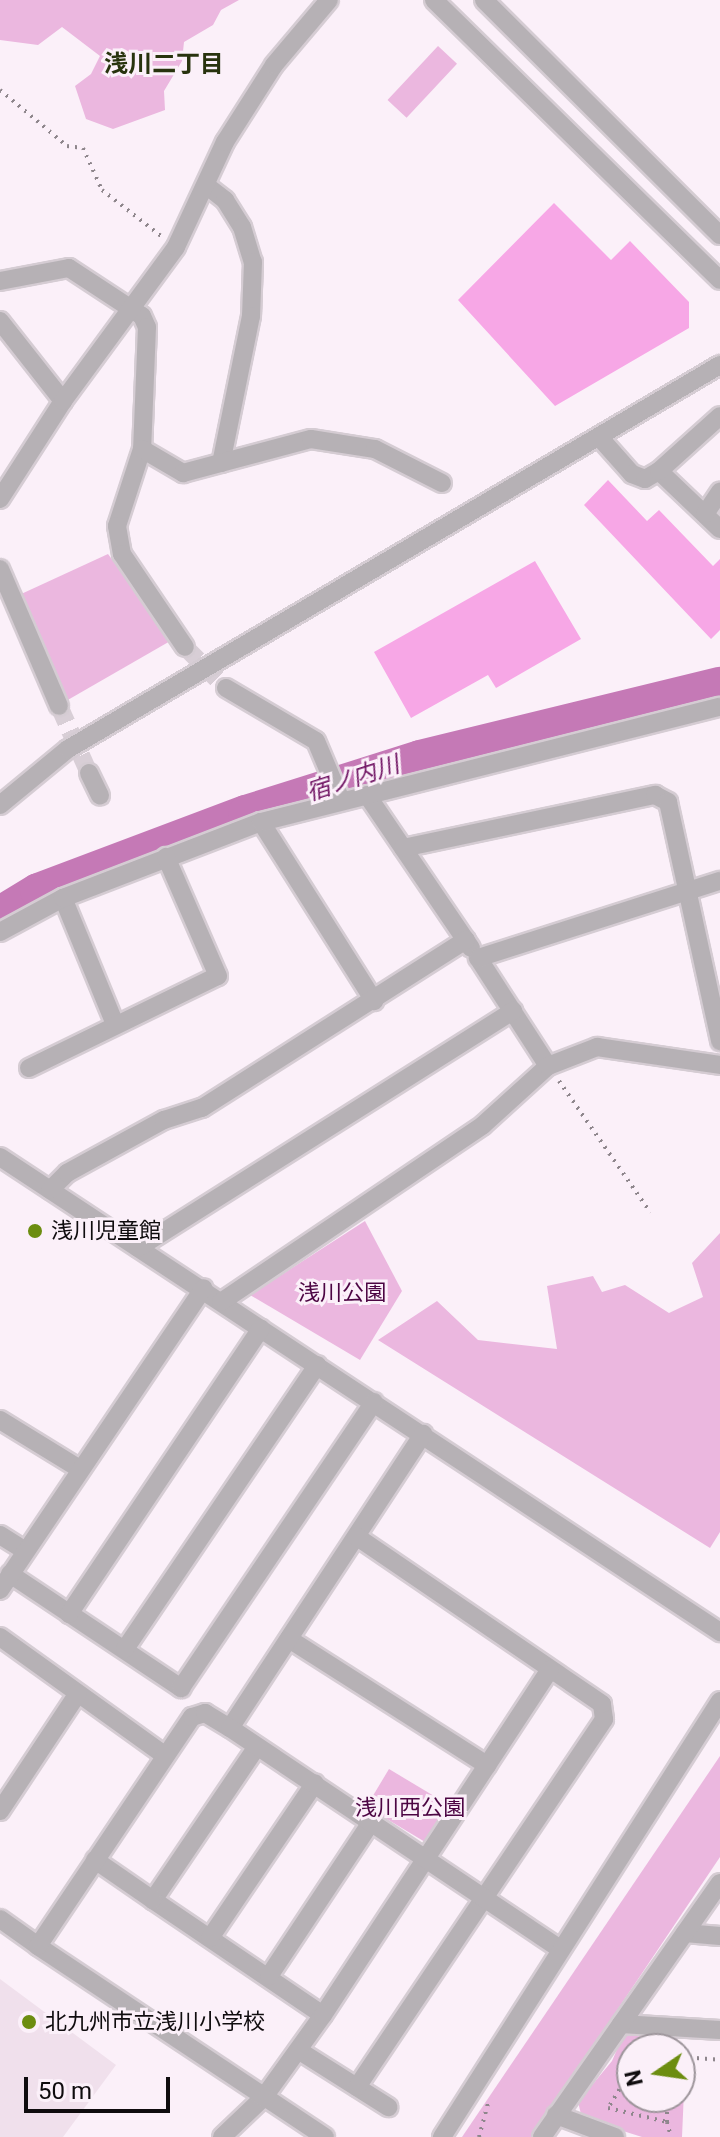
<!DOCTYPE html>
<meta charset="utf-8">
<style>
body{margin:0}
#map{position:relative;width:720px;height:2137px;overflow:hidden;background:#fbf0f9;font-family:Roboto,"Noto Sans JP",sans-serif}
div>[style]{position:absolute}
.built>*{inset:0;background:#f0e0ec}
.green>*{inset:0;background:#ebb7df;transform-origin:0 0}
.river>*{height:36px;margin:-18px;padding:0 18px;transform-origin:18px;border-radius:18px;background:#c579b6}
.building>*{inset:0;background:#f7a7e6}
.minor-tunnel>*{height:18px;margin-top:-9px;transform-origin:0;background:repeating-linear-gradient(90deg,#d8ced6 0 18px,transparent 0 27px)}
.path>*{height:4px;margin-top:-2px;transform-origin:0;background:repeating-linear-gradient(90deg,#8e868c 0 2px,transparent 0 8px)}
.roads{filter:drop-shadow(2px 0 #d5ccd3) drop-shadow(-2px 0 #d5ccd3) drop-shadow(0 2px #d5ccd3) drop-shadow(0 -2px #d5ccd3)}
.minor>*{height:18px;margin:-9px;padding:0 9px;transform-origin:9px;border-radius:9px;background:#b6b1b5}
.dots>*{width:22px;height:22px;translate:-50% -50%;box-sizing:border-box;border:4px solid #fbf0f9;border-radius:50%}
span{translate:-50% -50%;white-space:nowrap;text-align:center;line-height:1.15;-webkit-text-stroke:6px #fbf0f9;paint-order:stroke}
.poi-label{font-size:22px;color:#0f0c0e}
.left{translate:0 -50%;text-align:left}
.park-label{font-size:22px;color:#4c0543}
.neighbourhood-label{font-size:24px;color:#28330e;font-weight:700}
.water-label{font-size:24px;color:#711564;font-style:italic}
.north{position:absolute;left:616px;top:2033px;width:80px;height:80px;box-sizing:border-box;background:#fbf0f9;border:2px solid #9d959b;border-radius:50%;rotate:257deg;font-size:22px;font-weight:700;line-height:32px;text-align:center;color:#0f0c0e}
.north::after{content:'';display:block;margin:auto;width:28px;height:36px;background:#6c8d10;clip-path:polygon(50% 0,100% 100%,50% 72%,0 100%)}
.scale{position:absolute;left:24px;top:2077px;width:146px;height:36px;box-sizing:border-box;border:4px solid #0f0c0e;border-top:0;padding-left:10px;font-size:24px;line-height:28px;white-space:nowrap;color:#0f0c0e;-webkit-text-stroke:6px #fbf0f9;paint-order:stroke}
</style>
<div id="map">
<div class="built">
<div style="clip-path:polygon(0 1979px,116px 2065px,63px 2137px,0 2137px)"></div>
</div>
<div class="green">
<div style="clip-path:polygon(0 0,239px 0,221px 10px,213px 25px,184px 42px,182px 61px,164px 91px,165px 110px,113px 129px,86px 119px,75px 86px,91px 74px,100px 56px,62px 27px,38px 45px,0 40px)"></div>
<div style="left:438px;top:46px;width:26px;height:74px;rotate:43deg"></div>
<div style="clip-path:polygon(108px 554px,172px 640px,66px 701px,19px 595px)"></div>
<div style="clip-path:polygon(365px 1221px,402px 1291px,360px 1360px,250px 1295px)"></div>
<div style="clip-path:polygon(720px 1233px,720px 1532px,710px 1548px,378px 1340px,437px 1301px,478px 1340px,557px 1349px,547px 1286px,593px 1276px,602px 1292px,625px 1285px,669px 1313px,703px 1297px,692px 1263px)"></div>
<div style="clip-path:polygon(720px 1756px,720px 1857px,532px 2137px,462px 2137px)"></div>
<div style="left:389px;top:1769px;width:71px;height:44px;rotate:31deg"></div>
<div style="clip-path:polygon(625px 2031px,677px 2033px,675px 2049px,632px 2049px,632px 2097px,680px 2097px,680px 2060px,685px 2068px,682px 2137px,642px 2137px,582px 2118px,578px 2102px,612px 2061px)"></div>
</div>
<div class="river">
<div style="left:0;top:914px;width:44px;rotate:-31.2deg"></div>
<div style="left:38px;top:891px;width:222px;rotate:-20.6deg"></div>
<div style="left:246px;top:813px;width:182px;rotate:-17.5deg"></div>
<div style="left:420px;top:758px;width:309px;rotate:-13.7deg"></div>
</div>
<div class="building">
<div style="clip-path:polygon(554px 203px,611px 260px,630px 241px,689px 302px,689px 328px,555px 406px,458px 300px)"></div>
<div style="clip-path:polygon(608px 480px,647px 521px,659px 510px,713px 566px,720px 559px,720px 630px,711px 639px,584px 505px)"></div>
<div style="clip-path:polygon(535px 561px,581px 639px,496px 688px,488px 675px,411px 718px,374px 652px)"></div>
</div>
<div class="minor-tunnel">
<div style="left:185px;top:647px;width:58px;rotate:45deg"></div>
<div style="left:59px;top:706px;width:73px;rotate:65.9deg"></div>
</div>
<div class="path">
<div style="left:0;top:90px;width:87px;rotate:39.9deg"></div>
<div style="left:67px;top:146px;width:16px;rotate:7deg"></div>
<div style="left:83px;top:148px;width:46px;rotate:65.7deg"></div>
<div style="left:102px;top:190px;width:75px;rotate:37.9deg"></div>
<div style="left:559px;top:1081px;width:160px;rotate:55.2deg"></div>
<div style="left:681px;top:2057px;width:39px;rotate:4deg"></div>
<div style="left:632px;top:2069px;width:46px;rotate:121.6deg"></div>
<div style="left:608px;top:2108px;width:61px;rotate:13.3deg"></div>
<div style="left:667px;top:2122px;width:16px;rotate:75deg"></div>
<div style="left:667px;top:2122px;width:25px;rotate:-90deg"></div>
<div style="left:479px;top:2137px;width:38px;rotate:-75deg"></div>
</div>
<div class="roads">
<div class="minor">
<div style="left:434px;top:0;width:400px;rotate:44.4deg"></div>
<div style="left:484px;top:0;width:333px;rotate:44.9deg"></div>
<div style="left:207px;top:186px;width:23px;rotate:38deg"></div>
<div style="left:225px;top:200px;width:32px;rotate:58deg"></div>
<div style="left:242px;top:227px;width:37px;rotate:73deg"></div>
<div style="left:253px;top:262px;width:54px;rotate:92.1deg"></div>
<div style="left:251px;top:316px;width:150px;rotate:101.5deg"></div>
<div style="left:0;top:281px;width:70px;rotate:-10.7deg"></div>
<div style="left:69px;top:268px;width:87px;rotate:33.3deg"></div>
<div style="left:142px;top:316px;width:12px;rotate:66deg"></div>
<div style="left:147px;top:327px;width:122px;rotate:92.3deg"></div>
<div style="left:142px;top:449px;width:81px;rotate:108deg"></div>
<div style="left:117px;top:526px;width:28px;rotate:80deg"></div>
<div style="left:122px;top:554px;width:112px;rotate:55.9deg"></div>
<div style="left:0;top:321px;width:102px;rotate:51.8deg"></div>
<div style="left:600px;top:438px;width:48px;rotate:48.4deg"></div>
<div style="left:632px;top:474px;width:14px;rotate:21deg"></div>
<div style="left:645px;top:479px;width:16px;rotate:-30deg"></div>
<div style="left:659px;top:471px;width:84px;rotate:43.6deg"></div>
<div style="left:142px;top:449px;width:48px;rotate:30.3deg"></div>
<div style="left:183px;top:473px;width:132px;rotate:-14.9deg"></div>
<div style="left:311px;top:439px;width:65px;rotate:8.9deg"></div>
<div style="left:375px;top:449px;width:75px;rotate:26.9deg"></div>
<div style="left:659px;top:471px;width:82px;rotate:-42deg"></div>
<div style="left:0;top:499px;width:117px;rotate:-57.3deg"></div>
<div style="left:63px;top:401px;width:191px;rotate:-53.7deg"></div>
<div style="left:176px;top:247px;width:116px;rotate:-65deg"></div>
<div style="left:225px;top:142px;width:91px;rotate:-57.5deg"></div>
<div style="left:274px;top:65px;width:85px;rotate:-49.8deg"></div>
<div style="left:705px;top:514px;width:27px;rotate:-56deg"></div>
<div style="left:0;top:569px;width:149px;rotate:66.7deg"></div>
<div style="left:226px;top:688px;width:104px;rotate:30.5deg"></div>
<div style="left:316px;top:741px;width:64px;rotate:67deg"></div>
<div style="left:89px;top:773px;width:25px;rotate:64deg"></div>
<div style="left:367px;top:795px;width:185px;rotate:55.8deg"></div>
<div style="left:0;top:805px;width:88px;rotate:-39.5deg"></div>
<div style="left:68px;top:749px;width:757px;rotate:-30.5deg"></div>
<div style="left:261px;top:822px;width:212px;rotate:57.7deg"></div>
<div style="left:403px;top:848px;width:258px;rotate:-11.9deg"></div>
<div style="left:655px;top:795px;width:15px;rotate:28deg"></div>
<div style="left:668px;top:802px;width:245px;rotate:77.7deg"></div>
<div style="left:63px;top:898px;width:136px;rotate:67.6deg"></div>
<div style="left:0;top:932px;width:72px;rotate:-28.4deg"></div>
<div style="left:63px;top:898px;width:212px;rotate:-21deg"></div>
<div style="left:261px;top:822px;width:473px;rotate:-14.1deg"></div>
<div style="left:548px;top:1066px;width:129px;rotate:-122.9deg"></div>
<div style="left:478px;top:958px;width:254px;rotate:-17.7deg"></div>
<div style="left:29px;top:1068px;width:210px;rotate:-26deg"></div>
<div style="left:218px;top:976px;width:130px;rotate:-113.6deg"></div>
<div style="left:0;top:1157px;width:863px;rotate:33.41deg"></div>
<div style="left:50px;top:1190px;width:24px;rotate:-45deg"></div>
<div style="left:67px;top:1173px;width:111px;rotate:-28.7deg"></div>
<div style="left:164px;top:1120px;width:40px;rotate:-18deg"></div>
<div style="left:202px;top:1108px;width:313px;rotate:-32.5deg"></div>
<div style="left:138px;top:1248px;width:444px;rotate:-32.3deg"></div>
<div style="left:221px;top:1302px;width:316px;rotate:-34deg"></div>
<div style="left:483px;top:1125px;width:88px;rotate:-42.2deg"></div>
<div style="left:548px;top:1066px;width:53px;rotate:-21.2deg"></div>
<div style="left:597px;top:1047px;width:124px;rotate:8.3deg"></div>
<div style="left:0;top:1420px;width:92px;rotate:31.6deg"></div>
<div style="left:0;top:1535px;width:28px;rotate:32deg"></div>
<div style="left:10px;top:1574px;width:206px;rotate:33.7deg"></div>
<div style="left:181px;top:1688px;width:345px;rotate:-56deg"></div>
<div style="left:0;top:1590px;width:364px;rotate:-56deg"></div>
<div style="left:69px;top:1614px;width:344px;rotate:-56.1deg"></div>
<div style="left:0;top:1637px;width:202px;rotate:35.7deg"></div>
<div style="left:289px;top:1639px;width:235px;rotate:32.5deg"></div>
<div style="left:125px;top:1649px;width:343px;rotate:-55.9deg"></div>
<div style="left:230px;top:1728px;width:352px;rotate:-56.7deg"></div>
<div style="left:256px;top:1748px;width:184px;rotate:124.1deg"></div>
<div style="left:153px;top:1900px;width:205px;rotate:34.1deg"></div>
<div style="left:0;top:1811px;width:141px;rotate:-56.5deg"></div>
<div style="left:95px;top:1860px;width:70px;rotate:34.6deg"></div>
<div style="left:0;top:1919px;width:47px;rotate:35.4deg"></div>
<div style="left:685px;top:1933px;width:35px;rotate:5deg"></div>
<div style="left:210px;top:1938px;width:187px;rotate:-55.9deg"></div>
<div style="left:269px;top:1976px;width:186px;rotate:-56.4deg"></div>
<div style="left:621px;top:2024px;width:99px;rotate:3.5deg"></div>
<div style="left:298px;top:2050px;width:107px;rotate:32.3deg"></div>
<div style="left:357px;top:2087px;width:443px;rotate:-56.1deg"></div>
<div style="left:604px;top:1719px;width:15px;rotate:-98deg"></div>
<div style="left:602px;top:1704px;width:297px;rotate:-145.7deg"></div>
<div style="left:556px;top:2115px;width:63px;rotate:20.4deg"></div>
<div style="left:222px;top:2137px;width:58px;rotate:-43.6deg"></div>
<div style="left:264px;top:2097px;width:101px;rotate:-54.3deg"></div>
<div style="left:323px;top:2015px;width:413px;rotate:-56.7deg"></div>
<div style="left:325px;top:2137px;width:345px;rotate:-146.4deg"></div>
<div style="left:38px;top:1946px;width:276px;rotate:-56.1deg"></div>
<div style="left:192px;top:1717px;width:14px;rotate:-17deg"></div>
<div style="left:205px;top:1713px;width:29px;rotate:31deg"></div>
<div style="left:230px;top:1728px;width:397px;rotate:33.8deg"></div>
<div style="left:442px;top:2137px;width:517px;rotate:-57.48deg"></div>
<div style="left:542px;top:2137px;width:310px;rotate:-55deg"></div>
</div>
</div>
<div class="dots">
<div style="left:35px;top:1231px;background:#6c8d10"></div>
<div style="left:29px;top:2022px;background:#6c8d10"></div>
</div>
<div class="poi-label">
<span class="left" style="left:51px;top:1231px">浅川児童館</span>
<span class="left" style="left:45px;top:2022px">北九州市立浅川小学校</span>
</div>
<div class="park-label">
<span style="left:342px;top:1293px">浅川公園</span>
<span style="left:410px;top:1808px">浅川西公園</span>
</div>
<div class="neighbourhood-label">
<span style="left:164px;top:65px">浅川二丁目</span>
</div>
<div class="water-label">
<span style="left:353px;top:779px;rotate:-18deg">宿ノ内川</span>
</div>
<div class="north">N</div>
<div class="scale">50 m</div>
</div>
